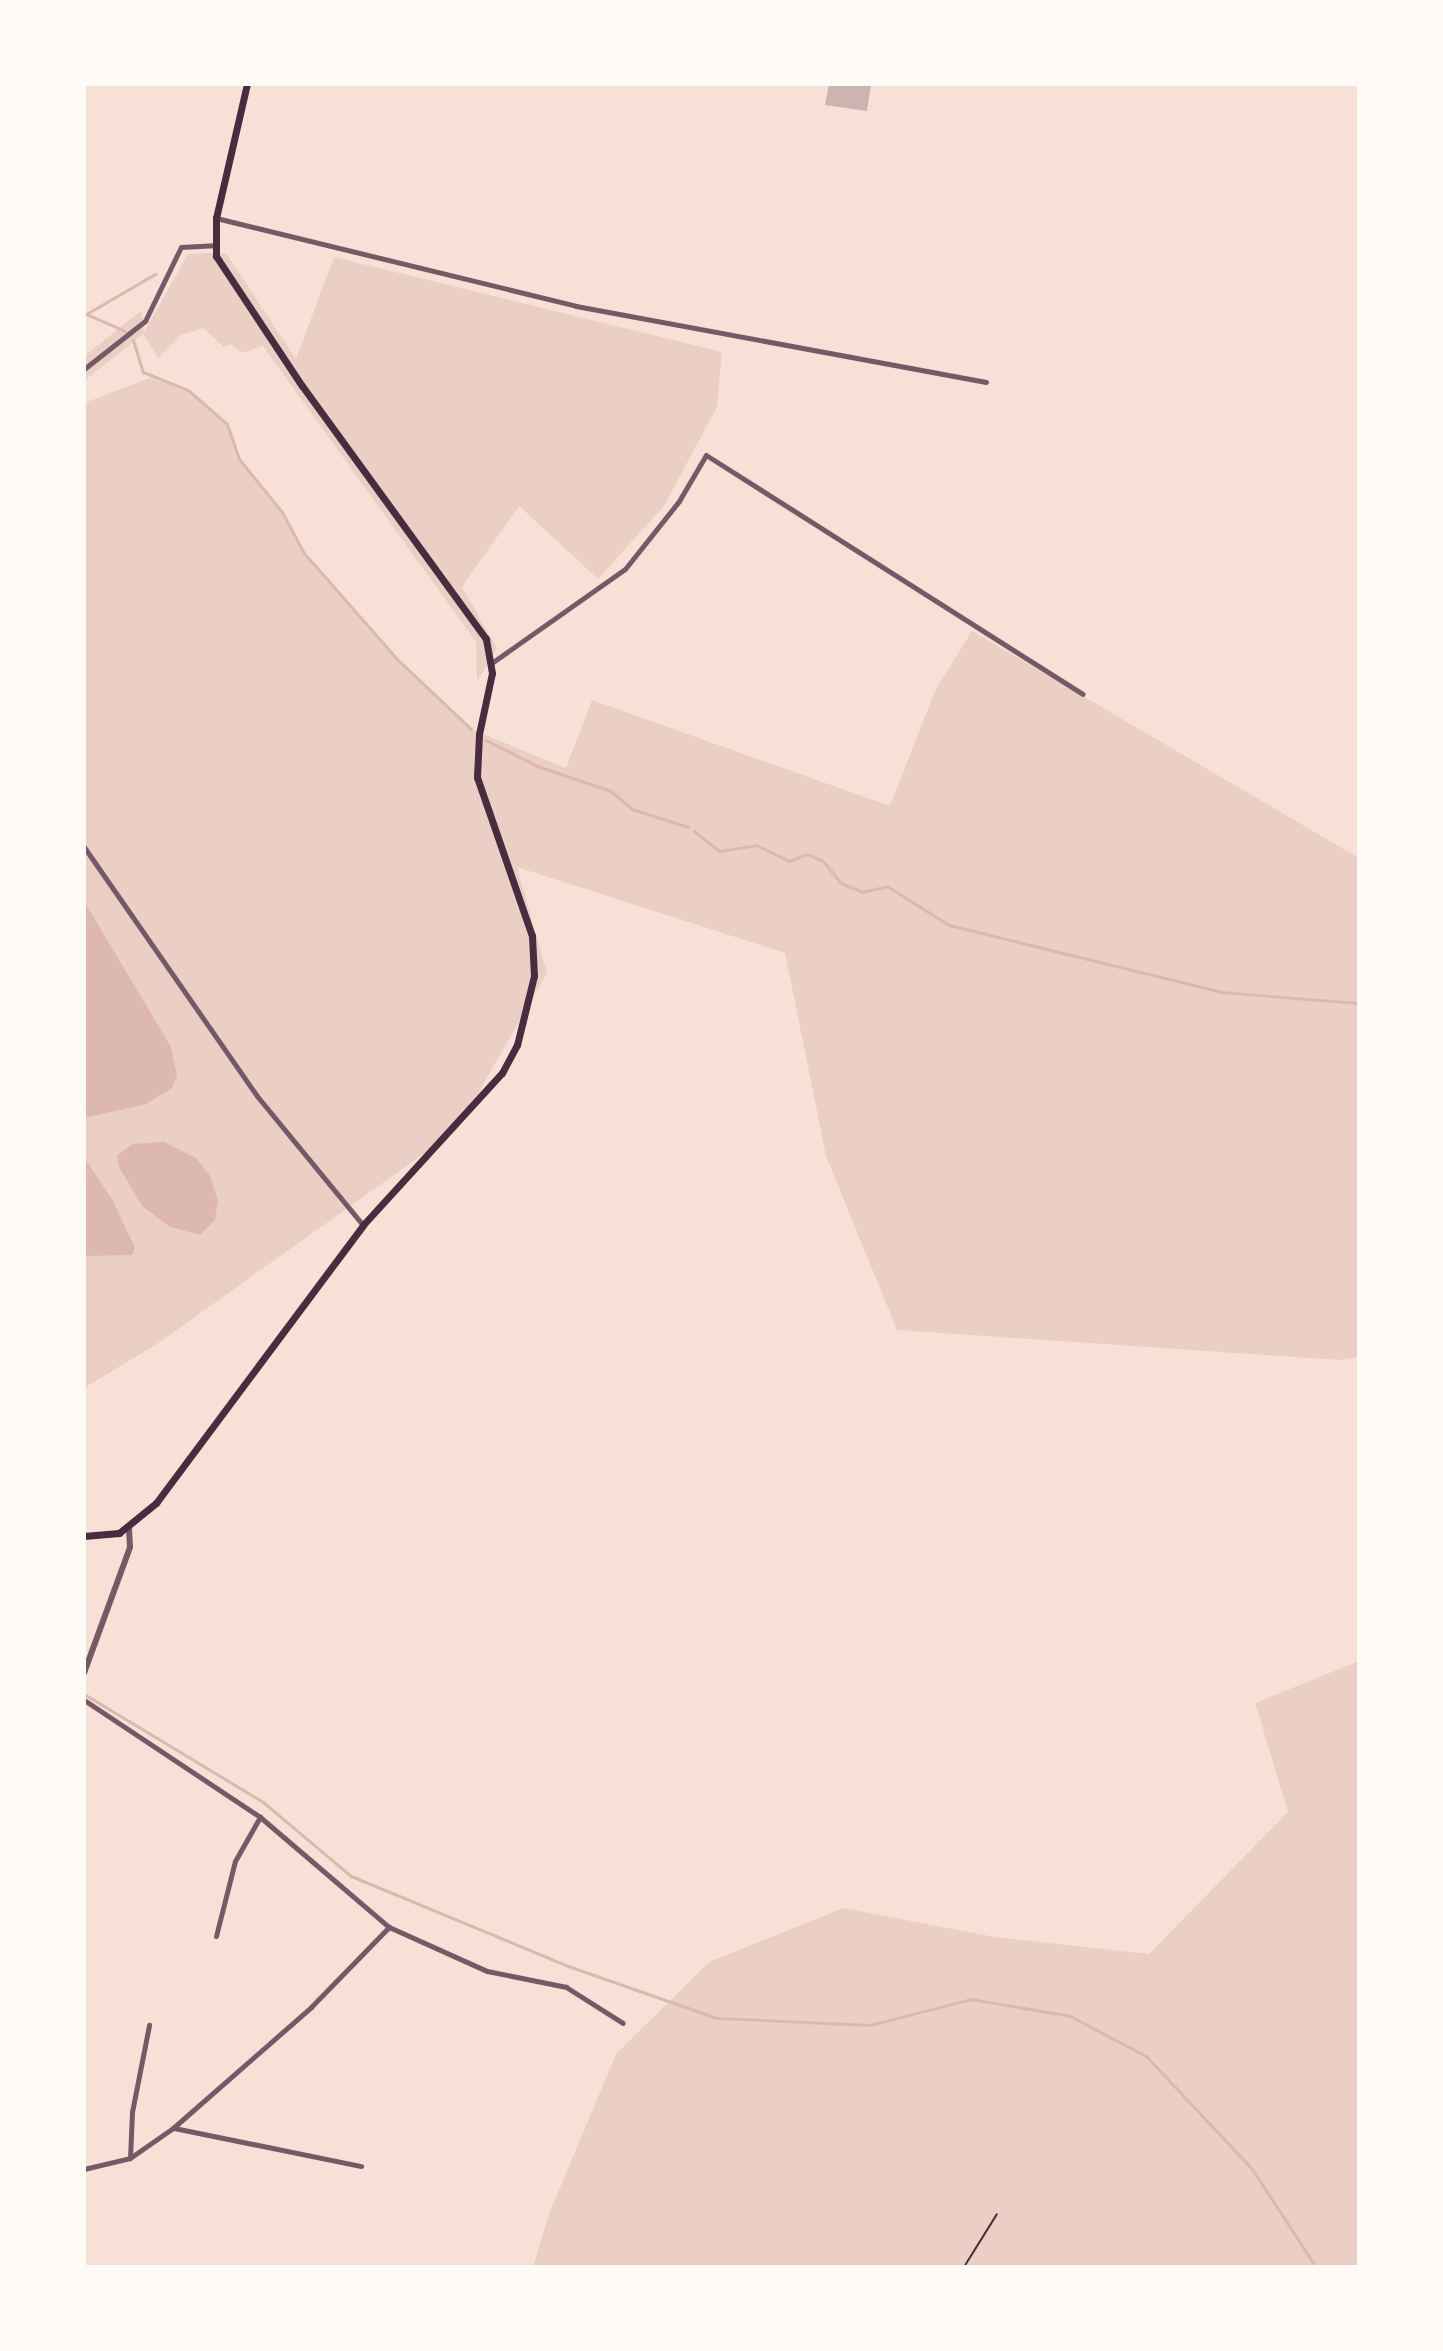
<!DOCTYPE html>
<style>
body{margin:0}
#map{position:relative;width:1443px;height:2351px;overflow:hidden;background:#f7e1d7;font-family:"IBM Plex Sans",sans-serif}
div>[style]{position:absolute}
.green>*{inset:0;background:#ebcfc5}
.water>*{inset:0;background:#dcb8b0}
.stream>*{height:3px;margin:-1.5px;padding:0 1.5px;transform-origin:1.5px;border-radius:1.5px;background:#dcb8b0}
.building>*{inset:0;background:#ccb4b1}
.path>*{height:2px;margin:-1px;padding:0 1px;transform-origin:1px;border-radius:1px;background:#4a2c40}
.minor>*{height:5px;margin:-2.5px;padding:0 2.5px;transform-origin:2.5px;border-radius:2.5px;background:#755966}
.tertiary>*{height:6px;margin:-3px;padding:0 3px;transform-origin:3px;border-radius:3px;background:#755966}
.secondary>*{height:7px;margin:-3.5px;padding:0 3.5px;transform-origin:3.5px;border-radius:3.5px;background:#4a2c40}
span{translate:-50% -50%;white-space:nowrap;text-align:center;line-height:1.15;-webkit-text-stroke:8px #fffaf5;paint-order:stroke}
.frame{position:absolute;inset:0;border:86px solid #fffaf5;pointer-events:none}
</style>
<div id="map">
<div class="green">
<div style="clip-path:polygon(207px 253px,226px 253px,296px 359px,334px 257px,722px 352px,717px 407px,664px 506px,598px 579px,519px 506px,462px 587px,497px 648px,477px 682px,476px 642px,263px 346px,242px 353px,231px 344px,224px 347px,203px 328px,181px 335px,158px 358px,143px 334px,84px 381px,84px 356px,141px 311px,144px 332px,188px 254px)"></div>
<div style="clip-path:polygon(150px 378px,188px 390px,227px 424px,239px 459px,282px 512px,304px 553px,398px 659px,471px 729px,566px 768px,592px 700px,890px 806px,935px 691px,972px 631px,1359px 858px,1359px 1357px,1339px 1360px,897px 1330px,826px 1156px,785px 953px,517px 867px,547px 973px,457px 1130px,157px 1344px,84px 1388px,84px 403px)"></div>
<div style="clip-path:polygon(1359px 1661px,1359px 2267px,533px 2267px,549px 2214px,616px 2054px,709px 1962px,843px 1908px,995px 1937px,1149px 1954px,1288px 1812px,1255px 1703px)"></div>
</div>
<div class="water">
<div style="clip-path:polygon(84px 901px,171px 1047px,177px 1076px,172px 1088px,146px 1104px,89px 1117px,84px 1117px)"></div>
<div style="clip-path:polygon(164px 1142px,196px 1158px,210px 1176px,218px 1200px,215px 1220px,200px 1235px,170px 1227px,142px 1206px,119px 1167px,117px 1155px,133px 1144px)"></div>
<div style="clip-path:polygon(84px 1157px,113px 1201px,135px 1248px,132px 1255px,84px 1256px)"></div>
</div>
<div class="stream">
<div style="left:84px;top:313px;width:45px;rotate:23.7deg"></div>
<div style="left:88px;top:313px;width:78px;rotate:-30.2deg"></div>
<div style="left:133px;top:340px;width:34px;rotate:73deg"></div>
<div style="left:143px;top:372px;width:48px;rotate:21.8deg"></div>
<div style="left:188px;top:390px;width:52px;rotate:41.1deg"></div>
<div style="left:227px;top:424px;width:37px;rotate:71deg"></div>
<div style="left:239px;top:459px;width:68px;rotate:50.9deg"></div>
<div style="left:282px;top:512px;width:47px;rotate:61.8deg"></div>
<div style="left:304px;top:553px;width:141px;rotate:48.7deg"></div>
<div style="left:397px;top:659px;width:102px;rotate:43.4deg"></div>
<div style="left:486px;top:740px;width:57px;rotate:27deg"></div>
<div style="left:537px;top:766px;width:78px;rotate:18.7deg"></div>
<div style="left:611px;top:791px;width:28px;rotate:41deg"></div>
<div style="left:632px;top:809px;width:59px;rotate:17.8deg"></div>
<div style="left:694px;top:831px;width:33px;rotate:38deg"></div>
<div style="left:720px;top:851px;width:36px;rotate:-9deg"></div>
<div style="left:756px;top:845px;width:37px;rotate:26deg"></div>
<div style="left:789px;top:861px;width:19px;rotate:-21deg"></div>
<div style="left:807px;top:854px;width:17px;rotate:24deg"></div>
<div style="left:823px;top:861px;width:28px;rotate:51deg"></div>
<div style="left:841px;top:883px;width:23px;rotate:23deg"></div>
<div style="left:862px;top:892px;width:26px;rotate:-13deg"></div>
<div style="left:887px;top:886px;width:73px;rotate:32.2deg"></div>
<div style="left:949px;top:925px;width:280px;rotate:13.8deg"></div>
<div style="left:1221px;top:992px;width:138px;rotate:4.6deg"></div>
<div style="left:84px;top:1694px;width:209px;rotate:31.1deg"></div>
<div style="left:263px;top:1802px;width:115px;rotate:40.1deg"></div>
<div style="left:351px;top:1876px;width:238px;rotate:22.5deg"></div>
<div style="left:571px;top:1967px;width:155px;rotate:19.3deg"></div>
<div style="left:717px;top:2018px;width:153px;rotate:2.6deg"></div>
<div style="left:870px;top:2025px;width:104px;rotate:-14.4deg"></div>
<div style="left:971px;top:1999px;width:100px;rotate:9.7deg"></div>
<div style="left:1070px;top:2016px;width:86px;rotate:27.8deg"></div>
<div style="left:1146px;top:2056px;width:155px;rotate:46.8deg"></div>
<div style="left:1252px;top:2169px;width:117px;rotate:56.9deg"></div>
</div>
<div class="building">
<div style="clip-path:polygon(829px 84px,871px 84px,867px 111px,825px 105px)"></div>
</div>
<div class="path">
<div style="left:964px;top:2267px;width:62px;rotate:-58.1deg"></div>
</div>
<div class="minor">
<div style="left:216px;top:218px;width:371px;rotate:13.7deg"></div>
<div style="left:576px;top:306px;width:417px;rotate:10.5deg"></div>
<div style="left:84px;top:369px;width:78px;rotate:-38.2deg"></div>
<div style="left:145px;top:321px;width:82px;rotate:-64.1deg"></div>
<div style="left:181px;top:247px;width:33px;rotate:-3deg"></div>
<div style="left:493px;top:662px;width:161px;rotate:-35.2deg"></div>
<div style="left:625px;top:569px;width:87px;rotate:-51.5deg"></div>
<div style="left:679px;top:501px;width:53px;rotate:-59.6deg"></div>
<div style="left:706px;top:455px;width:446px;rotate:32.4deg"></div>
<div style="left:84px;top:847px;width:303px;rotate:55.2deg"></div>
<div style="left:257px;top:1096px;width:167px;rotate:50.6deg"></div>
<div style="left:84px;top:1700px;width:211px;rotate:33.6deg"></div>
<div style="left:260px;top:1817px;width:170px;rotate:40.5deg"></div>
<div style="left:389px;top:1927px;width:107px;rotate:24.2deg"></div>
<div style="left:487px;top:1971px;width:81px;rotate:11.4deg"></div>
<div style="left:566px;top:1987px;width:67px;rotate:32.3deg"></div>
<div style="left:216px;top:1936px;width:77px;rotate:-75.8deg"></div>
<div style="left:235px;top:1861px;width:51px;rotate:-60.4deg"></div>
<div style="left:174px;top:2128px;width:191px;rotate:11.5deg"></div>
<div style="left:130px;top:2158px;width:46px;rotate:-87.5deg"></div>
<div style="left:132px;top:2112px;width:89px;rotate:-78.9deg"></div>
<div style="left:84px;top:2169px;width:47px;rotate:-13.4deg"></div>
<div style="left:130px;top:2158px;width:52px;rotate:-34.9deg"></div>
<div style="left:173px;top:2128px;width:184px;rotate:-41.2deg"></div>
<div style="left:311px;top:2007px;width:112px;rotate:-45.7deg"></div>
</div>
<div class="tertiary">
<div style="left:84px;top:1673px;width:134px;rotate:-69.9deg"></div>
<div style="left:130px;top:1547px;width:19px;rotate:-93deg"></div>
</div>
<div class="secondary">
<div style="left:84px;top:1536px;width:35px;rotate:-5deg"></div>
<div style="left:119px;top:1533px;width:48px;rotate:-39deg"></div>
<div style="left:156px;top:1503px;width:347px;rotate:-53.3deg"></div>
<div style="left:363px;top:1225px;width:206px;rotate:-47.6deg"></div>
<div style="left:502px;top:1073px;width:32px;rotate:-62deg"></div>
<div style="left:517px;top:1045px;width:71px;rotate:-76.2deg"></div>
<div style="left:534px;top:976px;width:40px;rotate:-92.9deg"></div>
<div style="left:532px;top:936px;width:168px;rotate:-109.1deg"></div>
<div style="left:477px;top:777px;width:43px;rotate:-87.3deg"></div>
<div style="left:479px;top:734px;width:62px;rotate:-78deg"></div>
<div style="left:492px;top:673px;width:35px;rotate:-100deg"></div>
<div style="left:486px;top:639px;width:313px;rotate:-126deg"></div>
<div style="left:302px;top:386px;width:156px;rotate:-123.5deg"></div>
<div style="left:216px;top:256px;width:38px;rotate:-90deg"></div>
<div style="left:216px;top:218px;width:138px;rotate:-77deg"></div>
</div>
<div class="frame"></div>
</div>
